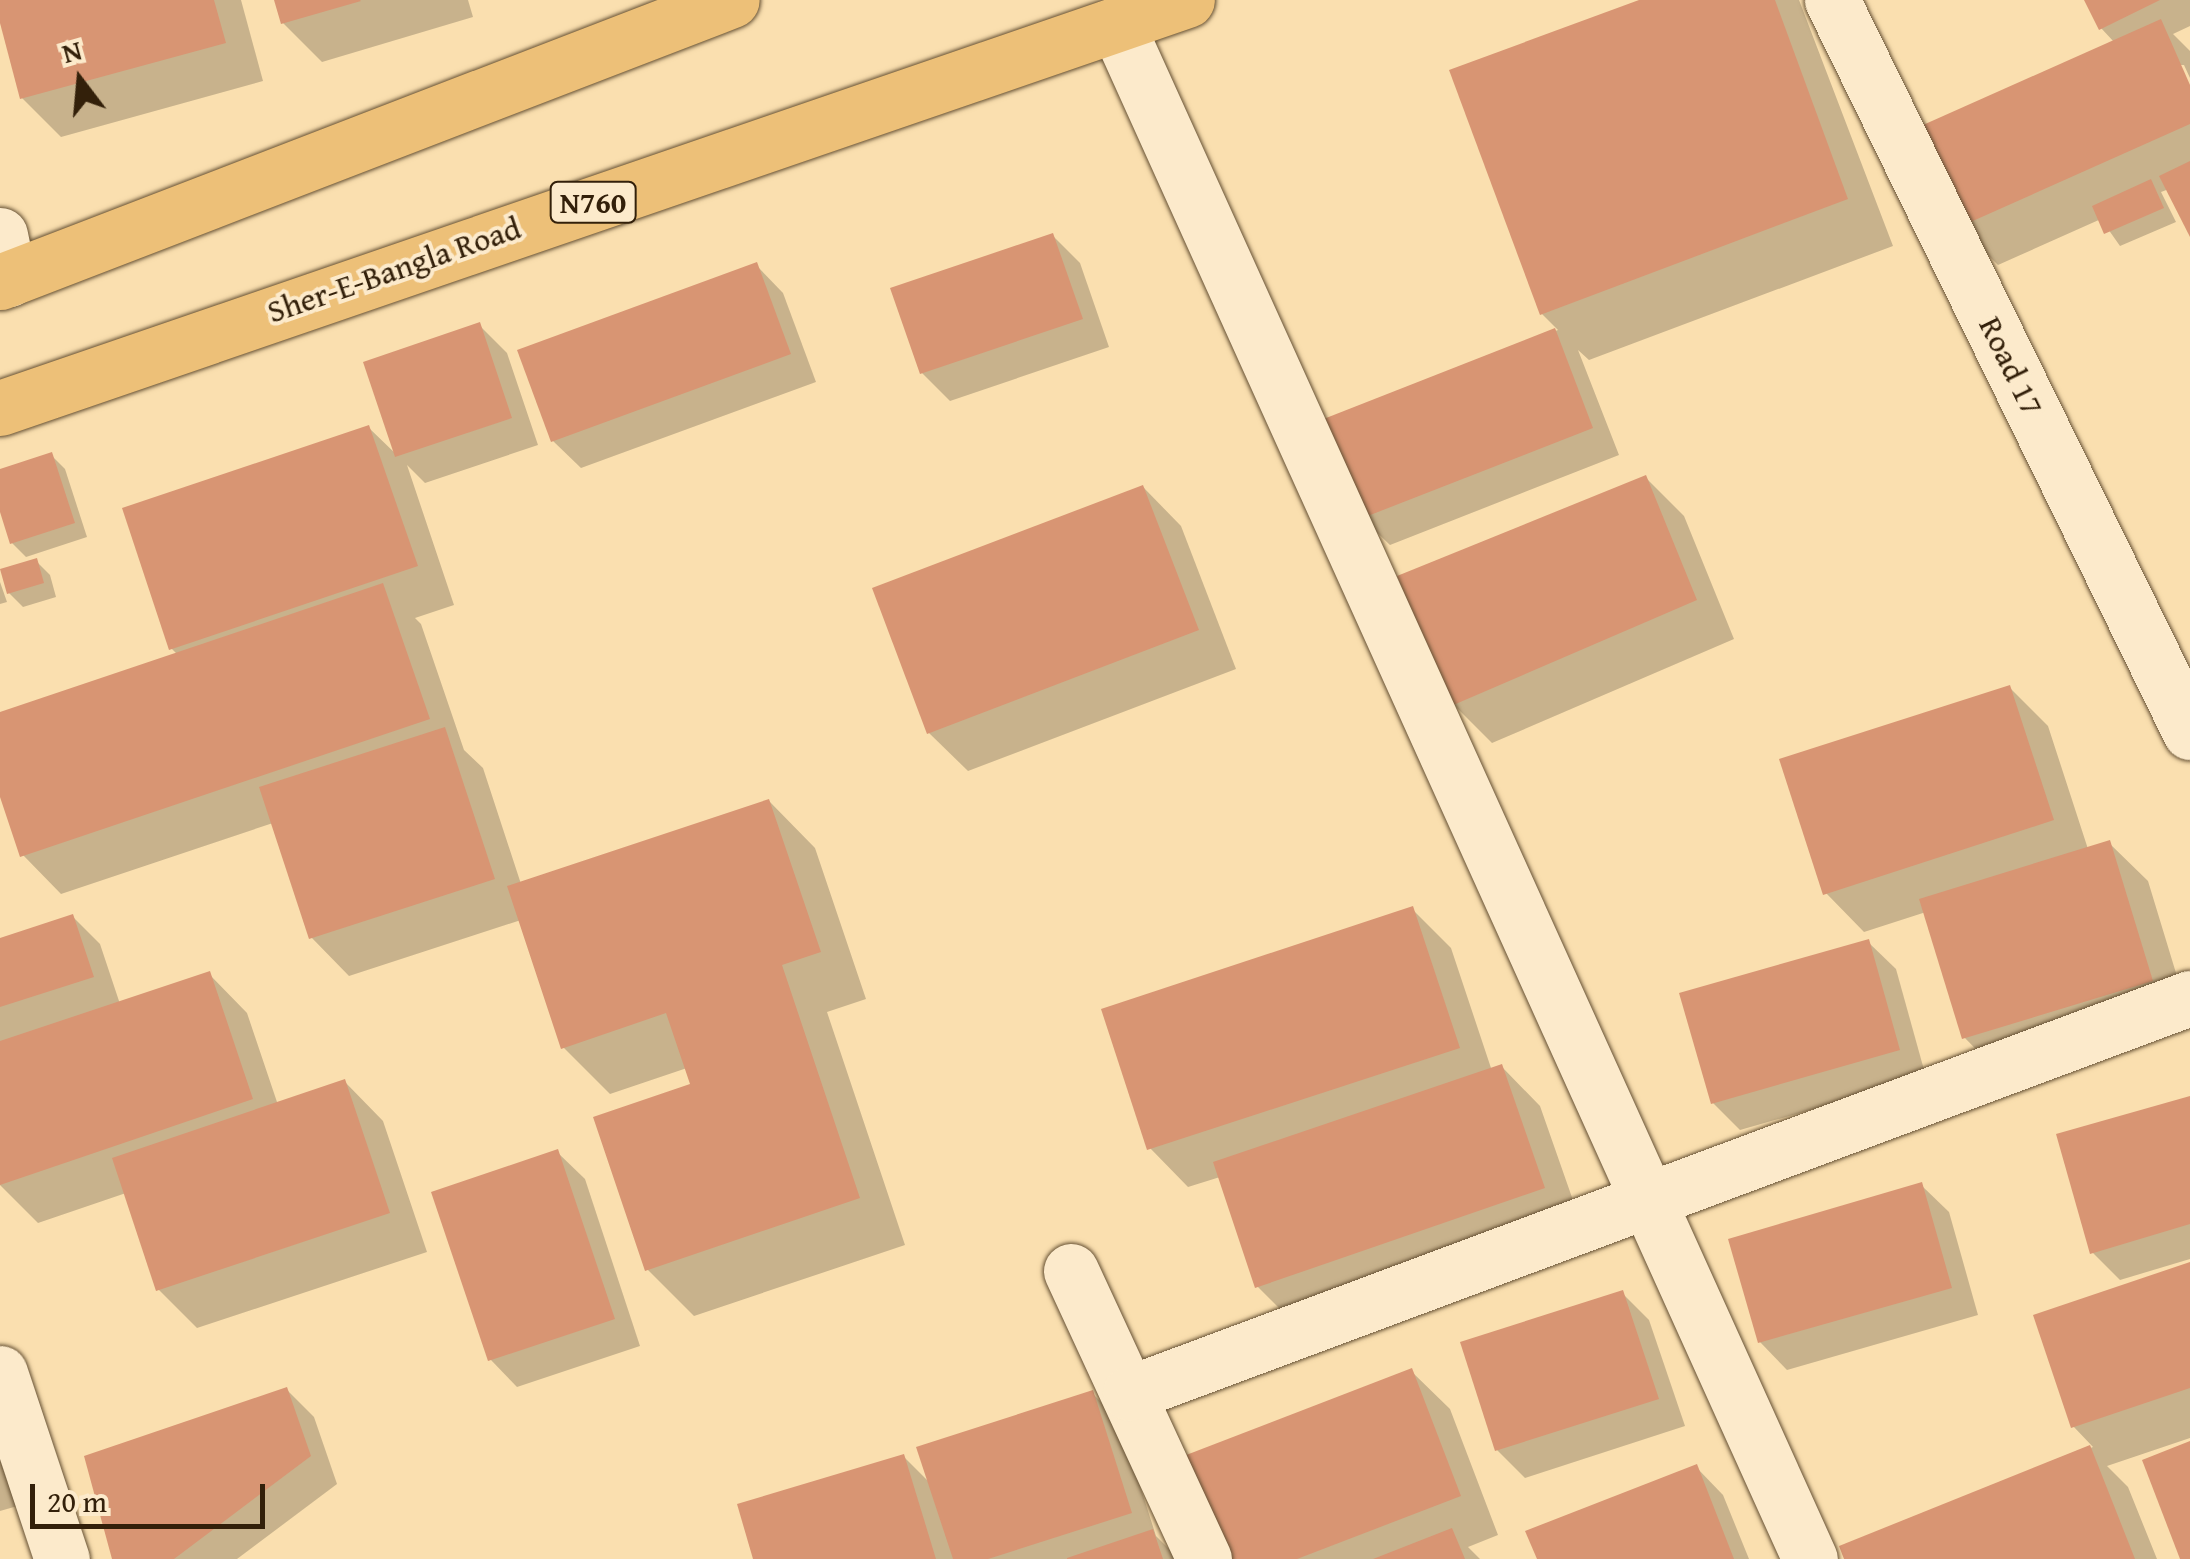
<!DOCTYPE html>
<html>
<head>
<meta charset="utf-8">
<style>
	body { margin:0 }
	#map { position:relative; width:2190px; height:1559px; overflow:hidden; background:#fadfaf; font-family:"Gentium Book Plus",serif }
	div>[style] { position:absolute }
	.shadow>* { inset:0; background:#0003 }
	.building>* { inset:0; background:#d89573 }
	.roads { filter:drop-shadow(0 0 2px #655033) drop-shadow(0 0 2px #655033) }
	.minor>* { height:55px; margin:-27.5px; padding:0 27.5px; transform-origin:27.5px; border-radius:27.5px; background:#fceacb }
	.highway>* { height:55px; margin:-27.5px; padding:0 27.5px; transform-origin:27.5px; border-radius:27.5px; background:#edc078 }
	span { translate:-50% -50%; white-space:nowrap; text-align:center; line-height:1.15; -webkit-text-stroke:8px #fceacb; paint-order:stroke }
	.shield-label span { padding:2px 8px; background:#fceacb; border:2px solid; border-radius:8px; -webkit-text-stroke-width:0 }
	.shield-label { font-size:30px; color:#33200a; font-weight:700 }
	.street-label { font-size:32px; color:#33200a }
	.north { position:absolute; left:30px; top:30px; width:100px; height:100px; -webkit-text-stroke:8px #fceacb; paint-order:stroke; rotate:344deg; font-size:28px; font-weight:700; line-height:40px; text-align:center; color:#33200a }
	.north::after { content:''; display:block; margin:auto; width:35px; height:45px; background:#33200a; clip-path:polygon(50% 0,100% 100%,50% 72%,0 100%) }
	.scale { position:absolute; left:30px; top:1484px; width:235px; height:45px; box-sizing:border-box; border:5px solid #33200a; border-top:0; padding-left:12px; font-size:30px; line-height:35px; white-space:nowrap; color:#33200a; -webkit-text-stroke:8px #fceacb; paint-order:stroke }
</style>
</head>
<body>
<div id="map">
	<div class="shadow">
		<div style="clip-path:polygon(0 0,241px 0,263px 81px,61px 137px,22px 98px)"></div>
		<div style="clip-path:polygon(277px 0,468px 0,473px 17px,322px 62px,283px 23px)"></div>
		<div style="clip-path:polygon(1646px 0,1799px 0,1893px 246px,1589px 360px,1578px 350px,1619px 455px,1390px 545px,1362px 518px,1325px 421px,1558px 330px,1542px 314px)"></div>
		<div style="clip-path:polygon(2087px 0,2190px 0,2190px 26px,2173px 34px,2190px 51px,2190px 78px,2184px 65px,2178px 65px,2190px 91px,2190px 232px,2169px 189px,2161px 192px,2176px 222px,2120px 246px,2101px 219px,1998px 265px,1960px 227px,2114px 42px,2101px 28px)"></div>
		<div style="clip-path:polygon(1053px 236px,1080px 263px,1109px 347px,950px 401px,922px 373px)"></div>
		<div style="clip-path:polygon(756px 265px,783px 293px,816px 382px,581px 468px,553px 441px)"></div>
		<div style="clip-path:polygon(479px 325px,507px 353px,538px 445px,425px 483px,407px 465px,454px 605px,415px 618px,421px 624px,464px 750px,483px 768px,521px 884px,769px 801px,815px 848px,866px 999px,827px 1012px,905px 1245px,694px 1316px,647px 1269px,693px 1085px,687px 1068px,610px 1094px,563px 1047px,521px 920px,349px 976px,311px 937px,273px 823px,61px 894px,23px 855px,0 789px,0 714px,178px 655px,171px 648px,369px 428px,398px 456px,366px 363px)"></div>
		<div style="clip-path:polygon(51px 455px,65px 469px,87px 537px,26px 557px,12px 543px,0 504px,0 472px)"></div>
		<div style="clip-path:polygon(1646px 478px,1684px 516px,1734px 639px,1492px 743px,1454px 705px)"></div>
		<div style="clip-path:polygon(1143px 487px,1181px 526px,1236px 669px,968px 771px,929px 733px)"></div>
		<div style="clip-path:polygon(36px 561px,50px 575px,56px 597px,23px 607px,9px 593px)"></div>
		<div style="clip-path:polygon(0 582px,7px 602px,0 604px)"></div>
		<div style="clip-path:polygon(2010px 688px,2048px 726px,2088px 849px,2109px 843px,2148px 881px,2190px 1019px,2002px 1076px,1964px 1037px,1926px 912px,1864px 932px,1826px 893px)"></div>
		<div style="clip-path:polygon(1412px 909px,1451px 948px,1492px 1071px,1502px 1067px,1540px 1106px,1582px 1226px,1296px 1325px,1257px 1286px,1220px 1177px,1188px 1187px,1150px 1148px)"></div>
		<div style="clip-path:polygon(73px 917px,100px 944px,120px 1004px,209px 974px,247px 1013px,278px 1105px,345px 1082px,383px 1121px,427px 1252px,197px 1328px,159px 1290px,126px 1193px,38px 1223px,0 1185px,0 940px)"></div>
		<div style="clip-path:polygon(1868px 942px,1896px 969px,1926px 1077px,1740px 1130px,1713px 1103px)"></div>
		<div style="clip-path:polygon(2190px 1098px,2190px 1259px,2120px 1280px,2092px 1252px)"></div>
		<div style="clip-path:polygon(557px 1152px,585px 1179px,640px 1346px,517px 1387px,490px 1359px)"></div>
		<div style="clip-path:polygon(1921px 1185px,1949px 1212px,1978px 1315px,1787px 1370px,1760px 1342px)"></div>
		<div style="clip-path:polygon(2190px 1265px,2190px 1438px,2107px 1466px,2128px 1487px,2157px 1559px,1846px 1559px,1842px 1547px,2093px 1447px,2073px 1426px)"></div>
		<div style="clip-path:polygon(1622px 1293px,1649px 1320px,1685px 1426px,1525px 1478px,1497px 1450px)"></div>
		<div style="clip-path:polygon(1411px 1371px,1450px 1409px,1498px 1535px,1468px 1547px,1480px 1559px,1223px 1559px)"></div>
		<div style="clip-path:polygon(287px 1390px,314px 1417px,337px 1484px,237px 1559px,114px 1559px)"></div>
		<div style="clip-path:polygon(1092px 1393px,1119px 1420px,1156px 1536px,1179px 1559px,756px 1559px,903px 1456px,931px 1484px)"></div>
		<div style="clip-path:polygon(0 1408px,28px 1503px,0 1511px)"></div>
		<div style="clip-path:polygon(1696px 1467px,1723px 1495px,1749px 1559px,1539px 1559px)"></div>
	</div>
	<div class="building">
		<div style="clip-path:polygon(0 0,214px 0,226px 43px,20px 99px,0 23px)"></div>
		<div style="clip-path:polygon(274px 0,360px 0,361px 1px,281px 24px)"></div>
		<div style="clip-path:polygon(1639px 0,1775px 0,1848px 199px,1540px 315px,1449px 70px)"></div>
		<div style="clip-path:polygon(2084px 0,2160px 0,2099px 30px)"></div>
		<div style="clip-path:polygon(2161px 19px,2190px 85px,2190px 124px,1957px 228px,1914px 129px)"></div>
		<div style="clip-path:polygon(2190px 161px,2190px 237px,2159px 176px)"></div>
		<div style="clip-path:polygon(2151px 179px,2164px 208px,2104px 234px,2092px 206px)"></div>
		<div style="clip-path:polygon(1053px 233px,1083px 319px,920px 374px,890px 288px)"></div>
		<div style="clip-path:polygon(757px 262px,791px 354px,551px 442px,517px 350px)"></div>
		<div style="clip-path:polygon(480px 322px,512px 418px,395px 457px,363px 362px)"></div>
		<div style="clip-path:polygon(1555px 328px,1593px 428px,1360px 519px,1321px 420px)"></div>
		<div style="clip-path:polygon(369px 425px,418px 566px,169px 650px,122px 508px)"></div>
		<div style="clip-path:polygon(52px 452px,75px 523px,10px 544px,0 512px,0 469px)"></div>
		<div style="clip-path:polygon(1646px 475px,1697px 600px,1451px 706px,1397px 576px)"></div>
		<div style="clip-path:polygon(1143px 485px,1199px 630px,927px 734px,872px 588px)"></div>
		<div style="clip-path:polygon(37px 558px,44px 583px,7px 594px,0 569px)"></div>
		<div style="clip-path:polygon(383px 583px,430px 719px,20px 857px,0 797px,0 712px)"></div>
		<div style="clip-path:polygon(2010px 685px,2054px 820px,1823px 895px,1779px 759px)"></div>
		<div style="clip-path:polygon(445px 727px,495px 879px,309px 939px,259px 787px)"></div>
		<div style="clip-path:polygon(769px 799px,821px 952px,782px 965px,860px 1198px,645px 1271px,593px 1117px,690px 1084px,666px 1013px,561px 1049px,507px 886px)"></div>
		<div style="clip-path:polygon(2110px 840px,2153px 981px,1962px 1039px,1919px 899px)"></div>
		<div style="clip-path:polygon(1413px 906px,1460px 1048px,1147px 1150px,1101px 1009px)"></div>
		<div style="clip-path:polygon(73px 914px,94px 977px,0 1007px,0 938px)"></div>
		<div style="clip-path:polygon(1869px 939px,1900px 1050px,1711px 1104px,1679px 993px)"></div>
		<div style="clip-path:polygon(210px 971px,253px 1099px,0 1185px,0 1041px)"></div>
		<div style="clip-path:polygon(1502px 1064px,1545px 1188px,1255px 1288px,1213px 1162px)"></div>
		<div style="clip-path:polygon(345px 1079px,390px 1213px,156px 1291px,112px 1158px)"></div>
		<div style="clip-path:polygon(2190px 1096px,2190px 1224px,2090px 1254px,2056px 1134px)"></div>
		<div style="clip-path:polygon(558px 1149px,615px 1319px,488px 1361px,431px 1192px)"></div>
		<div style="clip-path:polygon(1922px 1182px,1952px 1288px,1758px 1343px,1728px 1239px)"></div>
		<div style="clip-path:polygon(2190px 1262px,2190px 1388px,2071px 1428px,2033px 1315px)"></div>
		<div style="clip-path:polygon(1623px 1290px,1659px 1399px,1495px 1451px,1460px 1342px)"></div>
		<div style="clip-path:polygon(1412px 1368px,1461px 1496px,1297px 1559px,1221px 1559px,1181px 1457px)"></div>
		<div style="clip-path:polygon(287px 1387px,311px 1456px,174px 1559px,112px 1559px,84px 1456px)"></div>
		<div style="clip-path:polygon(1093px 1390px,1132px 1513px,988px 1559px,953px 1559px,916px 1447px)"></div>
		<div style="clip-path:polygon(2190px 1441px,2190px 1559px,2180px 1559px,2142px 1460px)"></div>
		<div style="clip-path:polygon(2090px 1445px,2135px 1559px,1844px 1559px,1839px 1546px)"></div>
		<div style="clip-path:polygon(904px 1454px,936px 1559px,753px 1559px,737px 1504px)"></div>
		<div style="clip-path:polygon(1697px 1464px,1734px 1559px,1537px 1559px,1525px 1531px)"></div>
		<div style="clip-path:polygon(1452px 1528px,1465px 1559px,1373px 1559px)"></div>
		<div style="clip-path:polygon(1153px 1529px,1163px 1559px,1067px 1559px,1067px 1558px)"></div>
	</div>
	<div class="roads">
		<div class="minor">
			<div style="left:1832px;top:0;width:815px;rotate:63.94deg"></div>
			<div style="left:1117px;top:25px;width:1683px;rotate:65.69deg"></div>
			<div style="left:0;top:235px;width:45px;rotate:78.4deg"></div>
			<div style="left:1071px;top:1271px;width:317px;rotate:65.2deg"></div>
			<div style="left:0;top:1373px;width:196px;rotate:71.6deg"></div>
			<div style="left:1130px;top:1393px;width:1131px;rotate:-20.44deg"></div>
		</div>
		<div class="highway">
			<div style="left:0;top:282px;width:784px;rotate:-21.07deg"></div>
			<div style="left:0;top:408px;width:1255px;rotate:-18.97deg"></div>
		</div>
	</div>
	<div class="shield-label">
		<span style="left:593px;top:202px">N760</span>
	</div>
	<div class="street-label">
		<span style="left:394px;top:270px;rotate:-19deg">Sher-E-Bangla Road</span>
		<span style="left:2011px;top:366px;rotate:64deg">Road 17</span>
	</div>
	<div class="north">N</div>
	<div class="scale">20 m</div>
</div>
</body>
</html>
